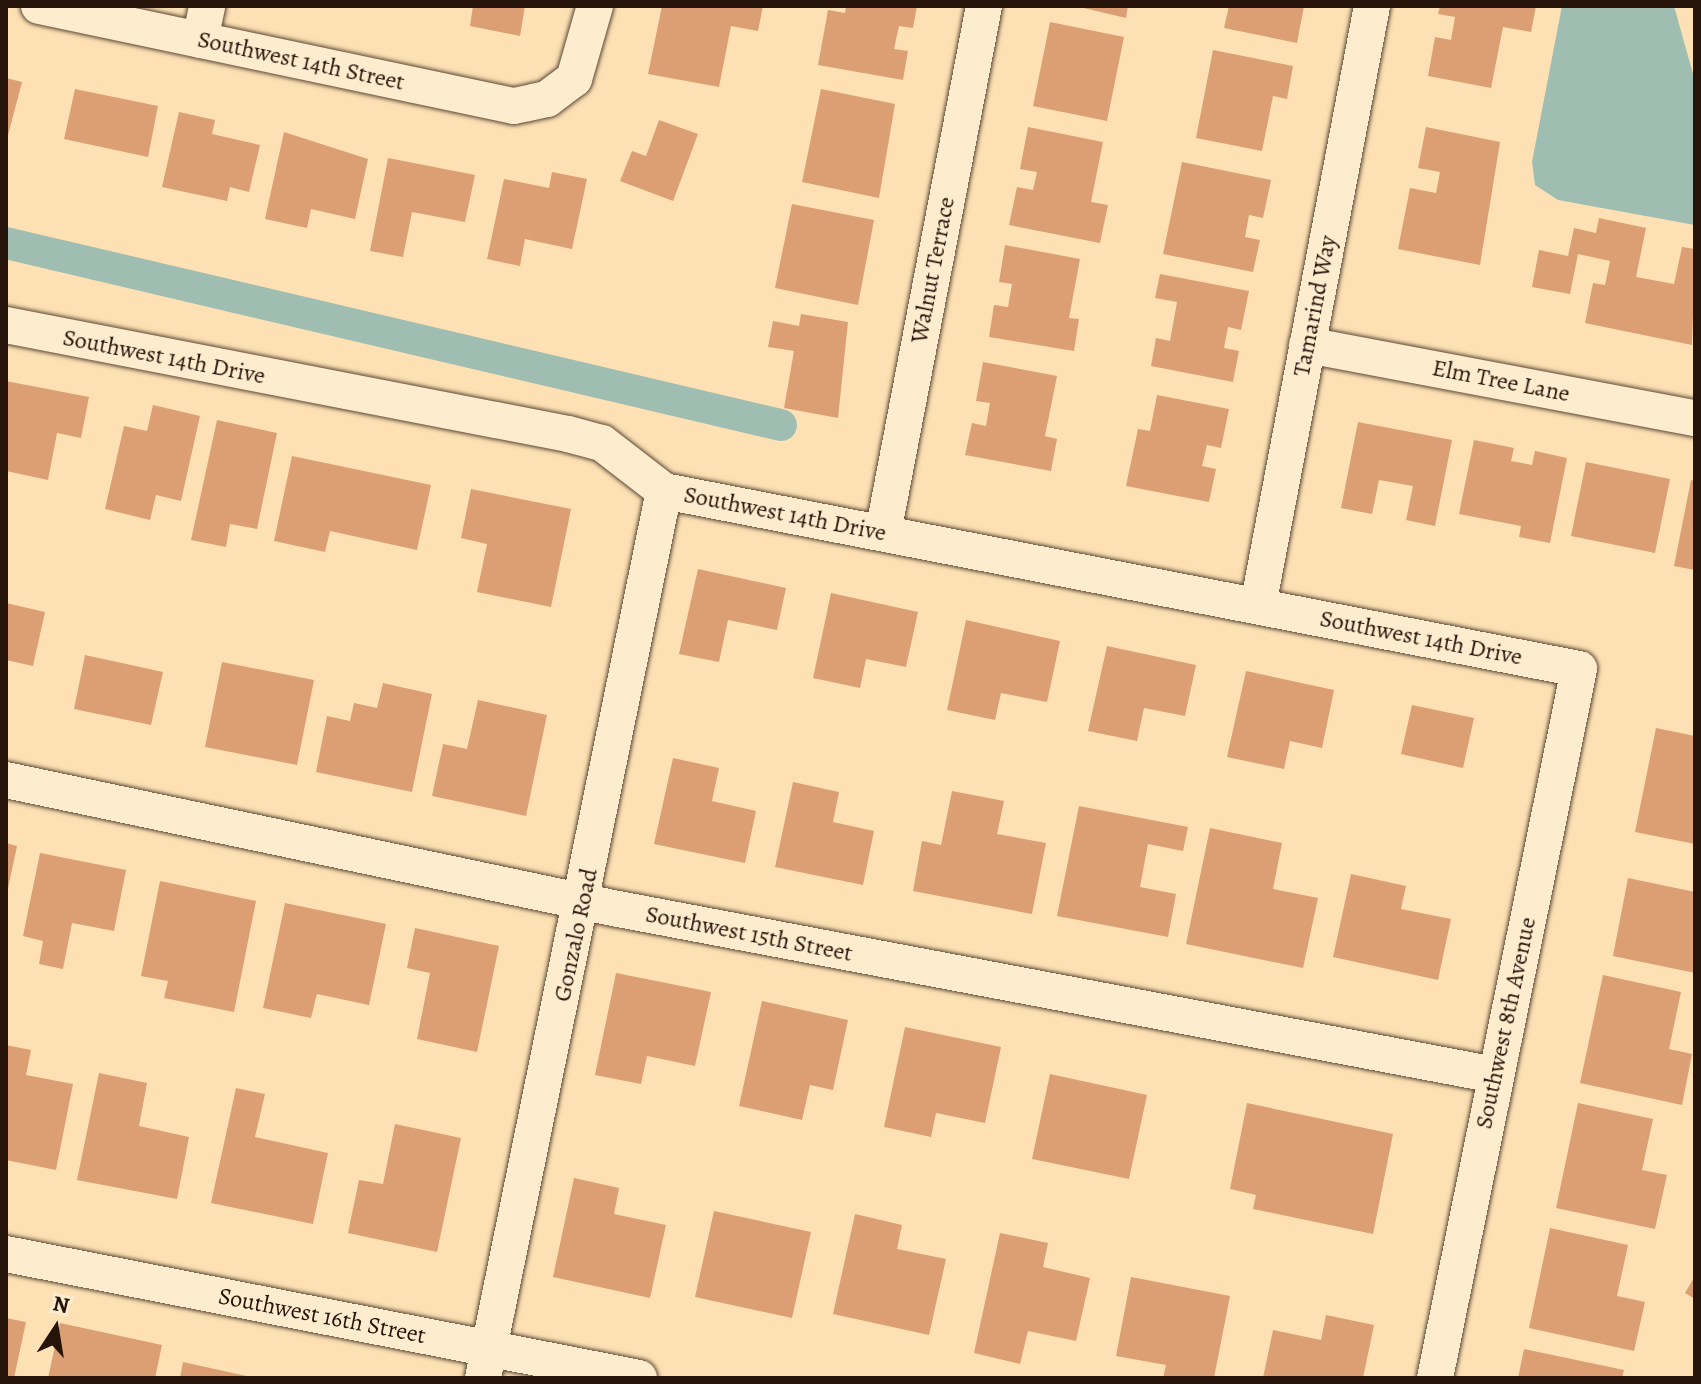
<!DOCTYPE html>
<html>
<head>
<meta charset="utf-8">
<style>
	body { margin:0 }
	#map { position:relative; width:1701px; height:1384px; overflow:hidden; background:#fde1b4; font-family:Alegreya,serif }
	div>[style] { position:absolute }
	.water>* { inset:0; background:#9fbdb0 }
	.canal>* { height:32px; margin:-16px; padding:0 16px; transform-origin:16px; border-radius:16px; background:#9fbdb0 }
	.building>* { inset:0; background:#dc9f73 }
	.roads { filter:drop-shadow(0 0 2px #5c4735) drop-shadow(0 0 2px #5c4735) }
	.minor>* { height:36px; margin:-18px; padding:0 18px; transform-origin:18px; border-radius:18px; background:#feecce }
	span { translate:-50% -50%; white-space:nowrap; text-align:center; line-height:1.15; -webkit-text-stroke:6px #feecce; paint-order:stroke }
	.street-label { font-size:24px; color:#26140b }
	.frame { position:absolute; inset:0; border:8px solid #26140b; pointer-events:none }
	.north { position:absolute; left:16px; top:1288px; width:80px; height:80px; -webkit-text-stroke:6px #feecce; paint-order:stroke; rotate:12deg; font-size:22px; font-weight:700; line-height:32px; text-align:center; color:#26140b }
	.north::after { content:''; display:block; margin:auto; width:28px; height:36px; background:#26140b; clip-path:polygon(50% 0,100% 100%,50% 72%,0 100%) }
</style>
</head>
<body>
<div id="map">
	<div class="water">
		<div style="clip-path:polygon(1562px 6px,1674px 6px,1695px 81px,1695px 225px,1558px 200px,1535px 185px,1532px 162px)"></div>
	</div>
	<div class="canal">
		<div style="left:6px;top:243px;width:796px;rotate:13.22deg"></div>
	</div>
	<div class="building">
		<div style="clip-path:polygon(473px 6px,525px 6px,520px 36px,470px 26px)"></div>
		<div style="clip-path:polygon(662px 6px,763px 6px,758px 31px,731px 26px,719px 87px,648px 74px)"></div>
		<div style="clip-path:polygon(846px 6px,917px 6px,913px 28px,899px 26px,894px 49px,908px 51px,903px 80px,818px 65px,828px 10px,845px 13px)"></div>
		<div style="clip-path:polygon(1075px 6px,1128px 6px,1126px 18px)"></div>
		<div style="clip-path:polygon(1229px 6px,1304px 6px,1297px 43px,1224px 28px)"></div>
		<div style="clip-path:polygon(1440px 6px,1536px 6px,1531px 32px,1503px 27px,1491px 88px,1428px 76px,1435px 37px,1451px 40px,1455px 17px,1438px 14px)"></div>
		<div style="clip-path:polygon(1050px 22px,1124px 37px,1107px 121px,1033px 106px)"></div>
		<div style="clip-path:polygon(1213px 50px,1293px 66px,1287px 99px,1273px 96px,1262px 151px,1196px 138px)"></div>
		<div style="clip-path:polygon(6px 78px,22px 82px,7px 139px,6px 139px)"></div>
		<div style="clip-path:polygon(75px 89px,158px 106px,148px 157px,64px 139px)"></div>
		<div style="clip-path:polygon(821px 89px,895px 104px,879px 198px,802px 182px)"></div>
		<div style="clip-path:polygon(179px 112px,215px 120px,212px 134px,260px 145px,249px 192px,230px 187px,227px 201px,162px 187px)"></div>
		<div style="clip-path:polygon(659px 120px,698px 134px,673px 201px,620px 181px,632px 151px,646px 156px)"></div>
		<div style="clip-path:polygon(1028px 127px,1103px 142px,1091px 202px,1108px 205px,1100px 243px,1009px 225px,1017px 187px,1033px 190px,1037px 172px,1020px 169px)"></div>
		<div style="clip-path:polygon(1426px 127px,1500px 142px,1480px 265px,1398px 249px,1410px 188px,1436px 193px,1440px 172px,1418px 168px)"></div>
		<div style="clip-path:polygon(284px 132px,368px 159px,355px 219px,311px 209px,307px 228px,265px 219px)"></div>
		<div style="clip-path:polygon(388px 158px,475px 175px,465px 222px,412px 212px,403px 257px,370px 251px)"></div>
		<div style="clip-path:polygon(1182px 162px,1271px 180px,1263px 218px,1249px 215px,1245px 237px,1260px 240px,1253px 272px,1163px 254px)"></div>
		<div style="clip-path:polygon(552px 172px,587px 179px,572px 249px,525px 239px,520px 266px,487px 259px,504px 179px,549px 188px)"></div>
		<div style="clip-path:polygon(792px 204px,874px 220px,858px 305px,775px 288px)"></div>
		<div style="clip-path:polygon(1599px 218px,1646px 228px,1636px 277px,1674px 284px,1682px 247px,1695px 249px,1692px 345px,1585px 323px,1593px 283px,1605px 285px,1610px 261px,1578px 254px,1570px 294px,1532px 287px,1539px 250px,1568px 256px,1574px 228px,1596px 233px)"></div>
		<div style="clip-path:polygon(1005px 245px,1080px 259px,1069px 318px,1079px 319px,1074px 351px,989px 337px,994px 305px,1008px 307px,1012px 284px,999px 282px)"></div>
		<div style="clip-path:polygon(1160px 274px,1249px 291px,1241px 330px,1228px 327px,1224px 348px,1239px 351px,1233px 382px,1151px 366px,1156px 338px,1170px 341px,1177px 302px,1155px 298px)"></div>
		<div style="clip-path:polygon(801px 314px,848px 322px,838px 418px,784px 408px,794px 351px,768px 347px,773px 321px,799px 326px)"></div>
		<div style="clip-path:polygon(983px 362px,1057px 376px,1045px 436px,1057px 439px,1051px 471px,965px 455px,972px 423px,986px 426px,990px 403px,976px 401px)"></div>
		<div style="clip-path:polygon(6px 381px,89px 397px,81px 438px,57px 433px,48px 480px,6px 471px)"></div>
		<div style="clip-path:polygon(1157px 395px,1229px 409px,1221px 448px,1207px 445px,1202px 466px,1216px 469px,1209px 502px,1126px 486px,1138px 429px,1150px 431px)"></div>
		<div style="clip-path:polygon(153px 405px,200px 416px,181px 501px,156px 495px,150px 520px,105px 509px,124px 426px,147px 431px)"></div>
		<div style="clip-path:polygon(217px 420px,277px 433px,257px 529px,230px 524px,226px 547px,191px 540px)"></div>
		<div style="clip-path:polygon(1358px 422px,1452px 440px,1435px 526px,1406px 520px,1413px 486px,1379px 480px,1372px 514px,1341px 508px)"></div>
		<div style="clip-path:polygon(1474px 440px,1514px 448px,1511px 461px,1532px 465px,1535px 451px,1567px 458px,1550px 543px,1519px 537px,1521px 526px,1459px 514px)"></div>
		<div style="clip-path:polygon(292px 456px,431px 485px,417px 550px,330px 531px,325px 552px,274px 541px)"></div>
		<div style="clip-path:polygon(1586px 462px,1670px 479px,1655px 553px,1571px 536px)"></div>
		<div style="clip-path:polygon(1691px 480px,1695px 481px,1695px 570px,1674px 566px)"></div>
		<div style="clip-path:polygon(471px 489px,571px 509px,551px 607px,477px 592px,487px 544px,461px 538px)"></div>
		<div style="clip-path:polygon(698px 569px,786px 588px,777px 630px,728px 620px,719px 662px,679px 654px)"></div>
		<div style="clip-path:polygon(831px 593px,918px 612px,906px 667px,866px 659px,860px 688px,813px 678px)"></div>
		<div style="clip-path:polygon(6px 603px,45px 612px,33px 666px,6px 660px)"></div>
		<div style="clip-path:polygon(966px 620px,1060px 641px,1047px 702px,1001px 693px,995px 720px,947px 710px)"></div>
		<div style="clip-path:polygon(1107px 646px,1196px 665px,1185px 716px,1144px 708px,1137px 741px,1088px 731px)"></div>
		<div style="clip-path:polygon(85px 655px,163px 672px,151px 725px,74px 709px)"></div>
		<div style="clip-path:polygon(222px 662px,314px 680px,297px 765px,205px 747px)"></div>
		<div style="clip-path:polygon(1246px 671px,1334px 690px,1322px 748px,1290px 741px,1284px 769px,1227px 757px)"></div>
		<div style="clip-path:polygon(383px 683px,432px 694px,412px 792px,316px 772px,327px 716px,350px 721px,354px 703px,377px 708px)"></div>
		<div style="clip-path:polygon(478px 700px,547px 715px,526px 816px,432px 796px,443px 744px,467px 749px)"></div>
		<div style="clip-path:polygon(1412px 705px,1474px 718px,1463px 768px,1401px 754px)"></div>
		<div style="clip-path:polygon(1656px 728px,1695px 736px,1695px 844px,1635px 832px)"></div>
		<div style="clip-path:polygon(673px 758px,719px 768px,712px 801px,756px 811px,745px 863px,654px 844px)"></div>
		<div style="clip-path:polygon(793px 782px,839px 792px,833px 822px,874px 831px,863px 885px,775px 867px)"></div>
		<div style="clip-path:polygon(952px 791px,1004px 801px,997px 834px,1046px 843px,1032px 914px,913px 891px,922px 841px,941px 845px)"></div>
		<div style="clip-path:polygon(1079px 806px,1188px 827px,1183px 851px,1148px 844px,1140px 887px,1176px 894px,1168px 937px,1057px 916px)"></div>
		<div style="clip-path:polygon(1210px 828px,1282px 843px,1273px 889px,1318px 898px,1303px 968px,1186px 944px)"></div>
		<div style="clip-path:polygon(6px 843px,17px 846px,7px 893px,6px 893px)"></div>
		<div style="clip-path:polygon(40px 853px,126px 870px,114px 931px,72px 923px,63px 969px,39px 964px,43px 941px,23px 936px)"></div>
		<div style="clip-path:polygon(1351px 874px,1406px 886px,1401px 909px,1451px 919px,1438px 980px,1333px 957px)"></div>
		<div style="clip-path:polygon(1628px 878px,1695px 892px,1695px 973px,1613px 956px)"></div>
		<div style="clip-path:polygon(160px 881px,256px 901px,234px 1012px,164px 998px,168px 981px,141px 976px)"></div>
		<div style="clip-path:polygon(285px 903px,386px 924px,369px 1005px,317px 994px,311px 1018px,263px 1008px)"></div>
		<div style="clip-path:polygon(415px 928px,499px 946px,477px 1052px,417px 1039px,430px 973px,407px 968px)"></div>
		<div style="clip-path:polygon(616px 973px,711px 992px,695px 1066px,647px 1056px,641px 1084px,595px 1075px)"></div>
		<div style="clip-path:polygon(1603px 975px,1681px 992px,1669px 1049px,1692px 1054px,1682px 1105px,1580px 1083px)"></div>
		<div style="clip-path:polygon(762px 1001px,848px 1020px,833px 1090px,810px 1085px,802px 1120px,739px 1106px)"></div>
		<div style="clip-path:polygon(905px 1027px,1001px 1047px,985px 1123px,936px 1113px,931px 1137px,884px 1127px)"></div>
		<div style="clip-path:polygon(6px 1045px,31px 1050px,26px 1075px,73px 1084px,56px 1170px,6px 1160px)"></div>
		<div style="clip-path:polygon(99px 1073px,147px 1083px,139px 1126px,189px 1137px,177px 1199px,77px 1180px)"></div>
		<div style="clip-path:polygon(1050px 1074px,1147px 1095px,1129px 1179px,1032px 1159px)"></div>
		<div style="clip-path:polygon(236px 1088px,265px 1094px,255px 1137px,328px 1153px,313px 1224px,211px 1203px)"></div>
		<div style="clip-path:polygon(1247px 1103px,1393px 1134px,1373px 1234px,1253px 1209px,1256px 1195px,1230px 1189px)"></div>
		<div style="clip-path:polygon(1578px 1103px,1653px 1119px,1642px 1170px,1667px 1175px,1655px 1229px,1556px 1208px)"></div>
		<div style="clip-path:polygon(395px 1124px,461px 1138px,437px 1252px,348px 1233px,359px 1180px,383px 1184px)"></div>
		<div style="clip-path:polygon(574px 1178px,619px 1188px,614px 1214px,666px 1225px,650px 1298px,553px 1277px)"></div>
		<div style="clip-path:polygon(714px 1211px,811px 1232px,792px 1318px,695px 1297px)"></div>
		<div style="clip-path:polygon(855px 1214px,902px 1225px,897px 1249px,946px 1259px,929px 1335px,833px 1314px)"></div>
		<div style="clip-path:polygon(1550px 1228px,1628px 1245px,1617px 1296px,1645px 1302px,1634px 1351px,1529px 1328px)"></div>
		<div style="clip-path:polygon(1000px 1233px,1048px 1243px,1043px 1267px,1090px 1278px,1076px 1341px,1028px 1331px,1020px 1364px,974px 1353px)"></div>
		<div style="clip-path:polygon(1695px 1276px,1695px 1299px,1685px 1293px)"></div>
		<div style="clip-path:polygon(1131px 1277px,1230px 1296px,1214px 1378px,1163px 1378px,1166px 1365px,1116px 1356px)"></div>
		<div style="clip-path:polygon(1326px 1315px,1374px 1325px,1363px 1378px,1263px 1378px,1273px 1330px,1321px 1340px)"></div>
		<div style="clip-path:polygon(6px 1318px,26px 1322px,14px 1378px,6px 1378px)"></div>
		<div style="clip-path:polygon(60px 1323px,162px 1345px,155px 1378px,48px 1378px)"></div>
		<div style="clip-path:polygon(1524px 1349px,1624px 1370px,1622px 1378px,1518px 1378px)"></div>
		<div style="clip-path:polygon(183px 1362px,251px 1377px,251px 1378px,180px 1378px)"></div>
	</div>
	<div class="roads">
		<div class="minor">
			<div style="left:39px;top:6px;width:485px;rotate:11.9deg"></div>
			<div style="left:514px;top:106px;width:34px;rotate:-12deg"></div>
			<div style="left:547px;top:99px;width:34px;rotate:-37deg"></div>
			<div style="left:574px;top:79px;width:76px;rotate:-74deg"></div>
			<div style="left:200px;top:40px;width:35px;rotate:-78deg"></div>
			<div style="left:6px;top:325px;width:572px;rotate:10.98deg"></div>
			<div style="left:568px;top:434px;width:35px;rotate:15deg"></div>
			<div style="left:602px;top:443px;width:78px;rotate:37.7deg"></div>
			<div style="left:664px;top:491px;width:932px;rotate:11.01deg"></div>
			<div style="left:1579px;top:669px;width:723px;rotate:101.48deg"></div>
			<div style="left:1307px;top:345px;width:395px;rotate:10.7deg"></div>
			<div style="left:883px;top:533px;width:537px;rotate:-79.15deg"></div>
			<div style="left:1258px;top:606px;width:611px;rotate:-79.24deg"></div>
			<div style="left:6px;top:780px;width:620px;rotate:11.91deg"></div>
			<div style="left:613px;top:908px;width:898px;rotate:10.72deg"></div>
			<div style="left:6px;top:1254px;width:645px;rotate:11.08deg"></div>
			<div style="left:483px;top:1378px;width:905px;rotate:-78.47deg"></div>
		</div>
	</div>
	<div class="street-label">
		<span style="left:301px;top:61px;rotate:12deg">Southwest 14th Street</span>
		<span style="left:933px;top:270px;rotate:-79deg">Walnut Terrace</span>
		<span style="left:1315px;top:306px;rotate:-79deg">Tamarind Way</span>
		<span style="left:164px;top:357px;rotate:11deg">Southwest 14th Drive</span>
		<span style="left:1501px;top:381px;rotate:11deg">Elm Tree Lane</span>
		<span style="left:785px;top:514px;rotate:11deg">Southwest 14th Drive</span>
		<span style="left:1421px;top:638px;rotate:11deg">Southwest 14th Drive</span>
		<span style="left:749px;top:934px;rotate:11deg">Southwest 15th Street</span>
		<span style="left:576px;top:935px;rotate:-78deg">Gonzalo Road</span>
		<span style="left:1506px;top:1023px;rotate:-78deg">Southwest 8th Avenue</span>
		<span style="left:322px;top:1316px;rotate:11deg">Southwest 16th Street</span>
	</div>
	<div class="frame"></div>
	<div class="north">N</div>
</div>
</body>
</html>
